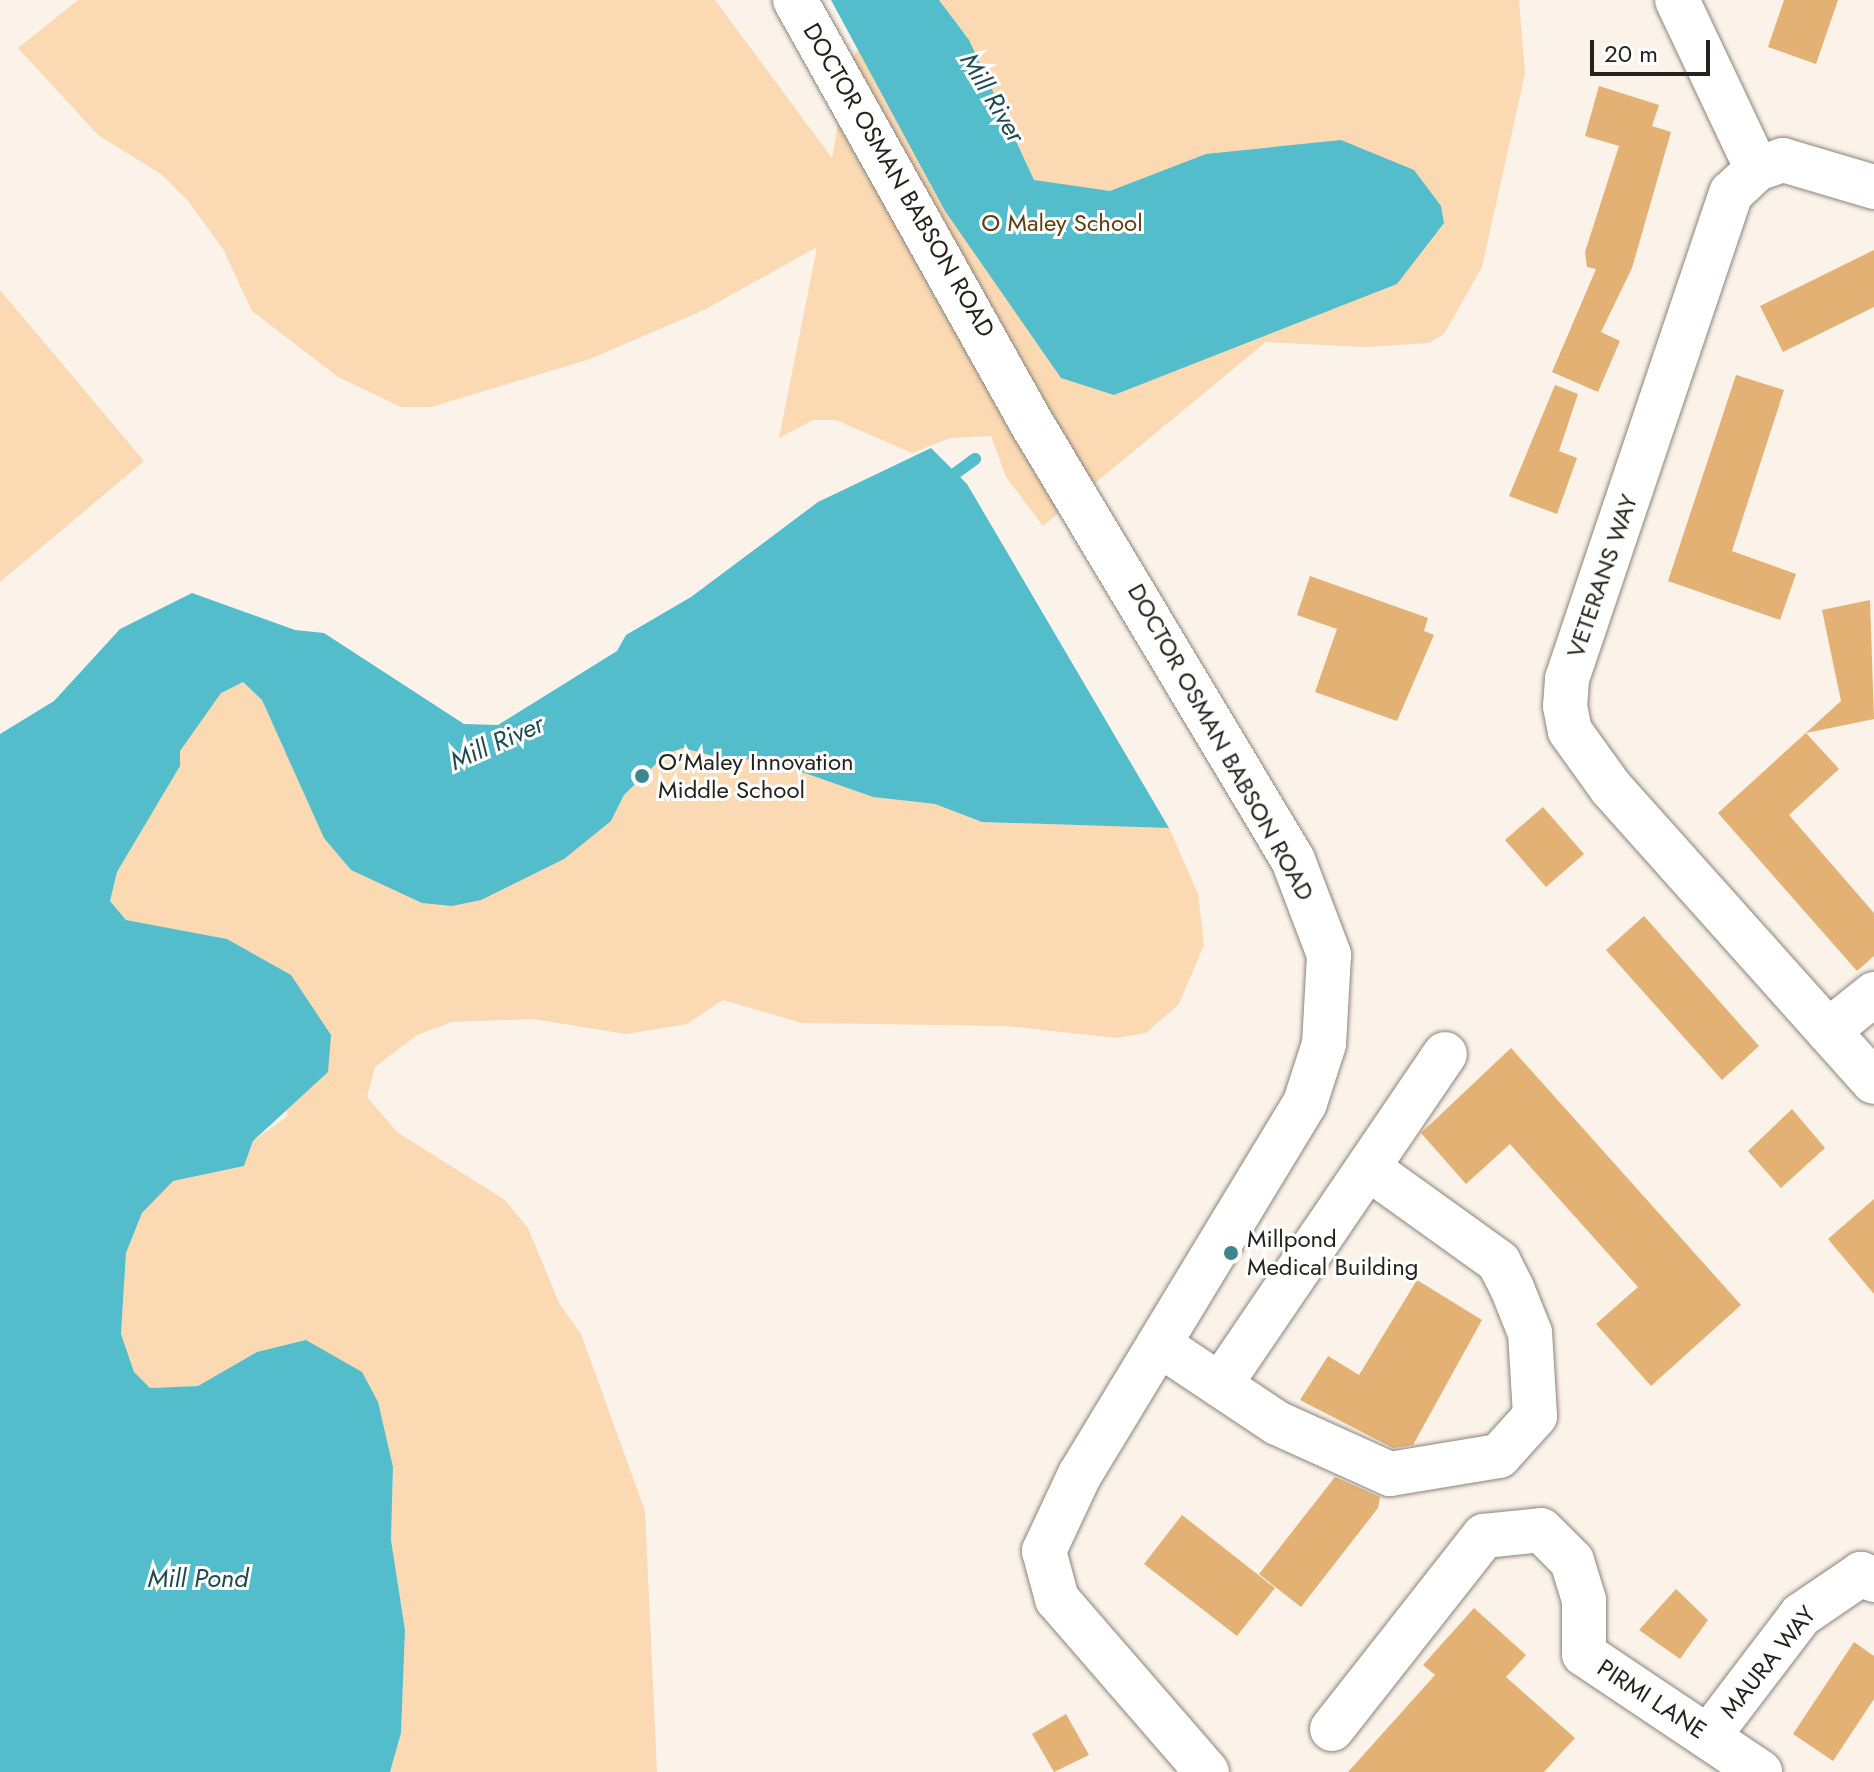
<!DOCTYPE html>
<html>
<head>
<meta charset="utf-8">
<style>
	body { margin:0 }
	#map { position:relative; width:1874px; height:1772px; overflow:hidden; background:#fbf3e9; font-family:Jost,sans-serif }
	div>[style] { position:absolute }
	.green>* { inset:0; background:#fad9b3 }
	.water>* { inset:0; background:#54bdcc }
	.stream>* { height:12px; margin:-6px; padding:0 6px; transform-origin:6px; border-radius:6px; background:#54bdcc }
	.building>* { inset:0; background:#e4b174 }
	.roads { filter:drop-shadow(0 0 2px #8b847b) drop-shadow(0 0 2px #8b847b) }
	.minor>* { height:44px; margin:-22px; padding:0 22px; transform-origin:22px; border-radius:22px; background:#fff }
	.dots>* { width:22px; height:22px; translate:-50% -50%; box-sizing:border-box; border:4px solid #fff; border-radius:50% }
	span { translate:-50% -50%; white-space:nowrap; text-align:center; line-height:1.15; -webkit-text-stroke:6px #fff; paint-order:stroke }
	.street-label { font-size:24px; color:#26231f }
	.park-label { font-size:24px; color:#5f3e0d }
	.poi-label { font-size:24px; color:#26231f }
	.left { translate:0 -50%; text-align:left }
	.water-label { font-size:26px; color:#1d4b52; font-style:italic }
	.scale { position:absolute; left:1590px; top:40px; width:120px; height:36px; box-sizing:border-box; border:4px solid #26231f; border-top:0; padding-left:10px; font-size:24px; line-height:28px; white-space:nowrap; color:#26231f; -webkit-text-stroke:6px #fff; paint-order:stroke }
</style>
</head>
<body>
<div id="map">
	<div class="green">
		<div style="clip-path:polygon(78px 0,715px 0,832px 158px,848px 66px,887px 0,1519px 0,1525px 74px,1482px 267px,1444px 334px,1429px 343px,1365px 347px,1266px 342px,1043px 526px,1006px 477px,991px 436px,950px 438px,912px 453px,836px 420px,813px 420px,779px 438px,817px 247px,706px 309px,590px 359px,431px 407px,401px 407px,338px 377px,252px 311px,223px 249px,188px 201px,161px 174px,98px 135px,18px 48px)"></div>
		<div style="clip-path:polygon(0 290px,144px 461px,0 582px)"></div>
		<div style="clip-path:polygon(243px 682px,262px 700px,325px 838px,351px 870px,611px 821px,624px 795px,666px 754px,683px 748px,736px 762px,759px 757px,873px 797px,935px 804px,982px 822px,1169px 828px,1198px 894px,1204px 945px,1179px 1004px,1146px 1033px,1117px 1038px,1007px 1026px,802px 1023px,723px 1000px,687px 1024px,626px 1034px,533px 1019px,452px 1022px,417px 1035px,375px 1067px,367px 1097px,397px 1132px,505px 1200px,528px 1228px,559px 1303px,581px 1334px,645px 1511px,657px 1772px,390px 1772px,401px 1733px,405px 1630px,391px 1540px,393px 1467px,257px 1352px,198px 1386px,150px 1388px,134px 1373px,121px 1334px,126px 1253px,142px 1213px,172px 1181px,244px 1166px,253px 1141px,288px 1116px,227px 939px,126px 920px,110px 901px,117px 872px,180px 766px,179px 751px,221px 692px)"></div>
	</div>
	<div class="water">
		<div style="clip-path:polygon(831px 0,939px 0,969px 40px,1034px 180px,1110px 191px,1206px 154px,1341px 140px,1414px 170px,1441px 206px,1444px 223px,1397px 284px,1114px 395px,1061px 378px,945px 211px)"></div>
		<div style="clip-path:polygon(931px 448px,967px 484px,1169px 828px,982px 822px,935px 804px,873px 797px,759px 757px,736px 762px,683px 748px,666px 754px,624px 795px,611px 821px,564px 859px,481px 900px,452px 906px,422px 903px,351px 870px,324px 838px,262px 700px,243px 682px,221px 693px,180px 751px,180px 766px,117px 872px,110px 901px,126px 920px,227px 939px,291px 975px,331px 1035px,328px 1072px,253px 1141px,244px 1166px,173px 1181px,142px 1213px,126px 1253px,121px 1334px,134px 1372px,150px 1388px,198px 1386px,257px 1352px,306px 1340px,362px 1372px,378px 1402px,393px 1467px,391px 1540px,405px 1630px,401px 1733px,390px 1772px,0 1772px,0 734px,54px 701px,120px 629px,192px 593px,295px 630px,324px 633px,464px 724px,498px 725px,617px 651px,626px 635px,691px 597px,818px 502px)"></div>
	</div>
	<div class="stream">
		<div style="left:942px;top:483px;width:41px;rotate:-36deg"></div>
	</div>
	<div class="building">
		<div style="clip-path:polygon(1784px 0,1838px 0,1816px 64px,1768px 47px)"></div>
		<div style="clip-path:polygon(1599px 86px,1659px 105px,1652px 126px,1671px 132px,1632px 268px,1601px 332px,1620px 341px,1598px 392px,1552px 372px,1596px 269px,1587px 267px,1585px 252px,1619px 146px,1585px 136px)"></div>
		<div style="clip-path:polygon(1874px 250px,1874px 307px,1783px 352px,1760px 306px)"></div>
		<div style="clip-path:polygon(1736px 375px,1784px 390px,1732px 551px,1796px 574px,1780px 620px,1668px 581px)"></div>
		<div style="clip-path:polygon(1555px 385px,1578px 394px,1559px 451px,1577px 458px,1557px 514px,1509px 496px)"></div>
		<div style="clip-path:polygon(1310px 576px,1428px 618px,1424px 631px,1434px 635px,1397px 721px,1315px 692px,1337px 629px,1297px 615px)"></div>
		<div style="clip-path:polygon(1870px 600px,1874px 719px,1806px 733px,1839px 769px,1789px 815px,1874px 913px,1874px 956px,1857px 971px,1718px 813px,1841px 701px,1822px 610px)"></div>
		<div style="clip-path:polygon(1543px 807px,1584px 854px,1546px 887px,1505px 840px)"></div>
		<div style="clip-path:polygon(1644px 916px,1759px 1046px,1722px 1080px,1606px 950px)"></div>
		<div style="clip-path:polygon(1511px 1048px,1741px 1305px,1651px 1386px,1596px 1324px,1638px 1287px,1510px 1144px,1466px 1184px,1421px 1133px)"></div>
		<div style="clip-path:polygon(1792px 1109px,1825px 1148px,1781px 1188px,1748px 1151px)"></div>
		<div style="clip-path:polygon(1874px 1199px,1874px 1294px,1828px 1239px)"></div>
		<div style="clip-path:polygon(1417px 1280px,1482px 1320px,1413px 1445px,1393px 1448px,1300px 1400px,1328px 1356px,1359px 1375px)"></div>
		<div style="clip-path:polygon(1335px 1477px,1380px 1497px,1378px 1508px,1301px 1607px,1259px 1574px)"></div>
		<div style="clip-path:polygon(1182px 1515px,1275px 1588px,1237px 1636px,1144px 1564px)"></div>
		<div style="clip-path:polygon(1676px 1589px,1708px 1620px,1680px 1659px,1639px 1630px)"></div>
		<div style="clip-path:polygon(1474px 1608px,1526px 1655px,1506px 1677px,1575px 1738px,1544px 1772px,1348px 1772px,1435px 1675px,1423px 1665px)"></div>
		<div style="clip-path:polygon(1854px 1642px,1874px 1656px,1874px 1699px,1833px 1761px,1793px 1734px)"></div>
		<div style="clip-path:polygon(1066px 1714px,1089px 1755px,1054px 1772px,1032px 1734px)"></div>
	</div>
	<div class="roads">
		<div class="minor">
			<div style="left:795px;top:0;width:492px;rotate:60.8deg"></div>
			<div style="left:1035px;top:429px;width:502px;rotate:59.09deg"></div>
			<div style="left:1293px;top:860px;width:102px;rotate:69.2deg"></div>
			<div style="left:1329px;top:955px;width:89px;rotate:93.2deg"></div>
			<div style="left:1324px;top:1044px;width:62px;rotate:107.9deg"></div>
			<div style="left:1305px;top:1103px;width:434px;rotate:121.2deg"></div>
			<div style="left:1080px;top:1474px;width:85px;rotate:115.1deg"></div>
			<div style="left:1044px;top:1551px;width:50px;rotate:74.8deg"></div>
			<div style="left:1057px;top:1599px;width:229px;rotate:49.1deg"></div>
			<div style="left:1677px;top:0;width:187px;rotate:64.7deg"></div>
			<div style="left:1874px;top:187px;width:95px;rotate:-163.5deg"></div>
			<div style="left:1783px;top:160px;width:28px;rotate:161deg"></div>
			<div style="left:1757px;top:169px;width:35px;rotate:137deg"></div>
			<div style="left:1731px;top:193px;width:513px;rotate:108.65deg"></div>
			<div style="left:1567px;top:679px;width:27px;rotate:94deg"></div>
			<div style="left:1565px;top:706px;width:25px;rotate:79deg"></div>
			<div style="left:1570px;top:731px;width:70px;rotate:54.3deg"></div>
			<div style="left:1611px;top:788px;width:394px;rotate:48.2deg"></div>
			<div style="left:1828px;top:1031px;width:59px;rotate:-38.8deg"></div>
			<div style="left:1163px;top:1347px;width:137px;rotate:33.7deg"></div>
			<div style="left:1277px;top:1423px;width:124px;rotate:24.3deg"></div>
			<div style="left:1390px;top:1474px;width:110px;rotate:-9.4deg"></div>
			<div style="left:1499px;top:1456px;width:54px;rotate:-48deg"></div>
			<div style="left:1535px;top:1416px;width:83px;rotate:-93.4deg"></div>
			<div style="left:1530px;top:1333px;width:48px;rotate:-111.8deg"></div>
			<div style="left:1512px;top:1288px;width:29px;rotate:-117deg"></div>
			<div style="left:1499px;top:1262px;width:158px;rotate:-144.3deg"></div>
			<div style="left:1220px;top:1385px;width:400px;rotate:-55.8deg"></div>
			<div style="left:1332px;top:1729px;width:246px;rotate:-51.8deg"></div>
			<div style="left:1484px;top:1536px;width:57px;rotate:-6deg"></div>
			<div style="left:1541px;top:1530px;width:44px;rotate:45deg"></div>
			<div style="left:1572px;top:1561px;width:41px;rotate:72.9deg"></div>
			<div style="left:1584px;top:1600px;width:54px;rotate:90deg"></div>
			<div style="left:1584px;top:1654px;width:212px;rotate:33.8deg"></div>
			<div style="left:1708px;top:1737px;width:153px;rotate:-52.7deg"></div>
			<div style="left:1801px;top:1615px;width:73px;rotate:-34.3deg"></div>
			<div style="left:1861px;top:1574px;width:14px;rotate:25deg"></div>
		</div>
	</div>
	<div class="dots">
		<div style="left:642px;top:776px;background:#3f8590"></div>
		<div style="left:1231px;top:1253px;background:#3f8590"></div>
	</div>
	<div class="street-label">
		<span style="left:899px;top:180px;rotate:60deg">DOCTOR OSMAN BABSON ROAD</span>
		<span style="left:1602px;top:576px;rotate:-71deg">VETERANS WAY</span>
		<span style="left:1221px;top:742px;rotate:61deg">DOCTOR OSMAN BABSON ROAD</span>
		<span style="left:1768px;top:1662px;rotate:-51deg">MAURA WAY</span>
		<span style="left:1652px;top:1699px;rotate:33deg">PIRMI LANE</span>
	</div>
	<div class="park-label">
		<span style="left:1062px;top:223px">O Maley School</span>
	</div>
	<div class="poi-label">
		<span class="left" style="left:658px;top:776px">O'Maley Innovation<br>Middle School</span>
		<span class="left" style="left:1247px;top:1253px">Millpond<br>Medical Building</span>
	</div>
	<div class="water-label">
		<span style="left:992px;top:98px;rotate:59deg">Mill River</span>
		<span style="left:497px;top:743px;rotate:-24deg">Mill River</span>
		<span style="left:198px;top:1579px">Mill Pond</span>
	</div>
	<div class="scale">20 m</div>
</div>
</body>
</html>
